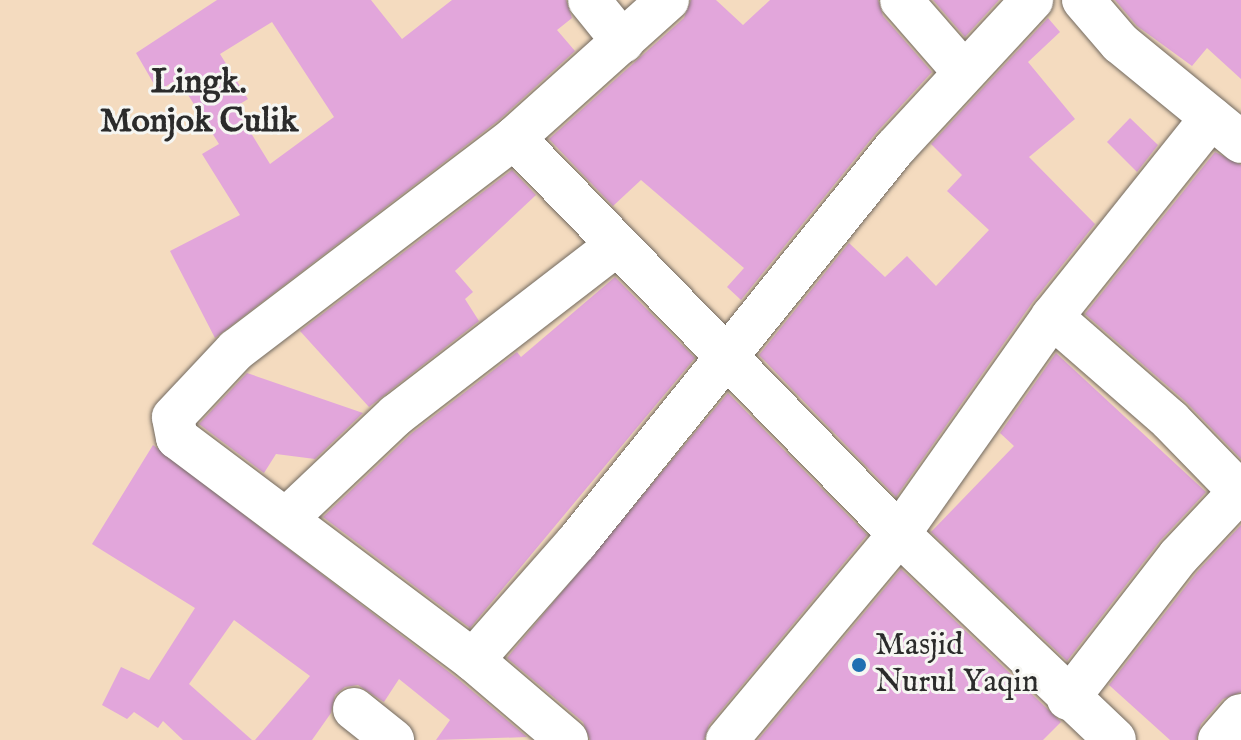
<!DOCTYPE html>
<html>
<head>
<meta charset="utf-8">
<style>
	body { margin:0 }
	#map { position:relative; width:1241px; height:740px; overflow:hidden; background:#f4dbbf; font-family:"IM FELL English",serif }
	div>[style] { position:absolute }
	.building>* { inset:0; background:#e2a6db }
	.roads { filter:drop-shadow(0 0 2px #71695f) drop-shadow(0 0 2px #71695f) }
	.street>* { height:42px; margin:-21px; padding:0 21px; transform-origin:21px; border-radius:21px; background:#fff }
	.dots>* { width:22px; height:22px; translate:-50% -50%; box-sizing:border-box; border:4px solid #f6f6f2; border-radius:50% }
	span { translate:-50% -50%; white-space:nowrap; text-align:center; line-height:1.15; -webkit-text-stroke:6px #f6f6f2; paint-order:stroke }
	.poi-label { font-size:32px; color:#2b2b2b }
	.left { translate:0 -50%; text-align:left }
	.neighbourhood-label { font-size:34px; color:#2b2b2b; font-weight:700 }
</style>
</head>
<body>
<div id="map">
	<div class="building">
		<div style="clip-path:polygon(evenodd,217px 0,371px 0,402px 39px,452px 0,566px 0,572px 18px,557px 30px,575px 51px,499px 120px,215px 338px,170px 251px,240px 215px,202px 154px,219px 144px,178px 79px,158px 91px,136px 53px,217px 0,272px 22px,334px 117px,270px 164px,235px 107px,248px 99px,220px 54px,272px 22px)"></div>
		<div style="clip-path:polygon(691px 0,716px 0,743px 25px,770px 0,878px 0,883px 16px,932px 72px,876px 133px,741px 300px,727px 287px,744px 268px,641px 180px,613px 206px,549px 139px,684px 18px)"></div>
		<div style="clip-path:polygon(933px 0,999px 0,965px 37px)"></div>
		<div style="clip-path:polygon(1115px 0,1241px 0,1241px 79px,1207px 48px,1192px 66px,1137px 26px)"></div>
		<div style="clip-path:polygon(1048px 18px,1060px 32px,1028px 62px,1075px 119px,1029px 157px,1095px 224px,1032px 303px,896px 497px,759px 355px,849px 243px,885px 277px,907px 256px,936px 286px,989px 230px,947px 191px,962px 175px,931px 144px)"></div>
		<div style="clip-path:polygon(1130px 118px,1158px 145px,1137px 172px,1107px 142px)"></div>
		<div style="clip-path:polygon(1215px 152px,1241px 165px,1241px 459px,1186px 402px,1085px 314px)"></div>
		<div style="clip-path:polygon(512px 170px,536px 195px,455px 271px,473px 292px,465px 299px,479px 321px,369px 407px,300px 331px)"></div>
		<div style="clip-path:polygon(615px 277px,695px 358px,470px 628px,323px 517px,412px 433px,517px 352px,521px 357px)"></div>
		<div style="clip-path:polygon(1056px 353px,1206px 492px,1160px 541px,1067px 661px,931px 532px,1014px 446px,1000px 433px)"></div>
		<div style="clip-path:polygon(247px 373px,363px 413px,315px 459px,276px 454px,264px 473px,199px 424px)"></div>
		<div style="clip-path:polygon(728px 393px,867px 535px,709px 725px,704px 740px,590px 740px,583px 722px,507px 658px)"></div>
		<div style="clip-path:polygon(153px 445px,458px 679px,527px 737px,436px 740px,450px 720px,399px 679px,384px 702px,358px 685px,345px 687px,335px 695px,331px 713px,312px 740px,255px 740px,310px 676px,234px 620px,189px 684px,252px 740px,183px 740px,163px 721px,158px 728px,134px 712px,127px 719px,102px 705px,121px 667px,149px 680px,195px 608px,92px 544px)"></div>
		<div style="clip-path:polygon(1241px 525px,1241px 692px,1223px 699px,1201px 724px,1196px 740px,1170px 740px,1109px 685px,1197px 572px)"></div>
		<div style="clip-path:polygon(901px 569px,1061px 722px,1043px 740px,758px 740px)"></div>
	</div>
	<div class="roads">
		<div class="street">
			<div style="left:589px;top:0;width:54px;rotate:51deg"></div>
			<div style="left:901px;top:0;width:94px;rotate:48.9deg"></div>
			<div style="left:1083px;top:0;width:57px;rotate:49.3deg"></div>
			<div style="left:1120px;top:43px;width:156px;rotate:39.3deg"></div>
			<div style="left:514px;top:138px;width:552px;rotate:45.81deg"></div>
			<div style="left:899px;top:534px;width:298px;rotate:43.6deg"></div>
			<div style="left:1052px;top:317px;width:157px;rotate:41.1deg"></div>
			<div style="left:1170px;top:420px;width:102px;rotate:45.8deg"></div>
			<div style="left:287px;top:518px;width:150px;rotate:-43.4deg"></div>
			<div style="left:396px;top:415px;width:279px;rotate:-37.6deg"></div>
			<div style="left:473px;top:660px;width:157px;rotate:-48.6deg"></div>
			<div style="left:577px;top:542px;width:506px;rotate:-51.09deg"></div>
			<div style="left:895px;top:148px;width:202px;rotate:-47.2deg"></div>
			<div style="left:1068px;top:699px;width:181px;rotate:-52.2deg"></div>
			<div style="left:1179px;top:556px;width:91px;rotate:-46.8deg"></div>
			<div style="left:354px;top:709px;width:50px;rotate:38.5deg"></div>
			<div style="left:567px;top:740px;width:123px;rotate:-139.6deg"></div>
			<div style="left:473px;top:660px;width:370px;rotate:-143.1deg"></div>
			<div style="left:177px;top:438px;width:21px;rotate:-101deg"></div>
			<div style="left:173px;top:417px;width:92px;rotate:-46.8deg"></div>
			<div style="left:236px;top:350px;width:350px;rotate:-37.3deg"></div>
			<div style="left:514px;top:138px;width:207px;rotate:-41.9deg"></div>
			<div style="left:727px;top:740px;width:268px;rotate:-50.1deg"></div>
			<div style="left:899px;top:534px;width:266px;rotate:-54.8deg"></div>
			<div style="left:1052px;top:317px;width:255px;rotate:-51.4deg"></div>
			<div style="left:1219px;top:740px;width:33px;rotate:-49deg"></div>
		</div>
	</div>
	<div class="dots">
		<div style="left:859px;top:665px;background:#1f6fb2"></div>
	</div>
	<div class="poi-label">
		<span class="left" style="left:875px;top:665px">Masjid<br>Nurul Yaqin</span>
	</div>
	<div class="neighbourhood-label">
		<span style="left:199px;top:102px">Lingk.<br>Monjok Culik</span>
	</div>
</div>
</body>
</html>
